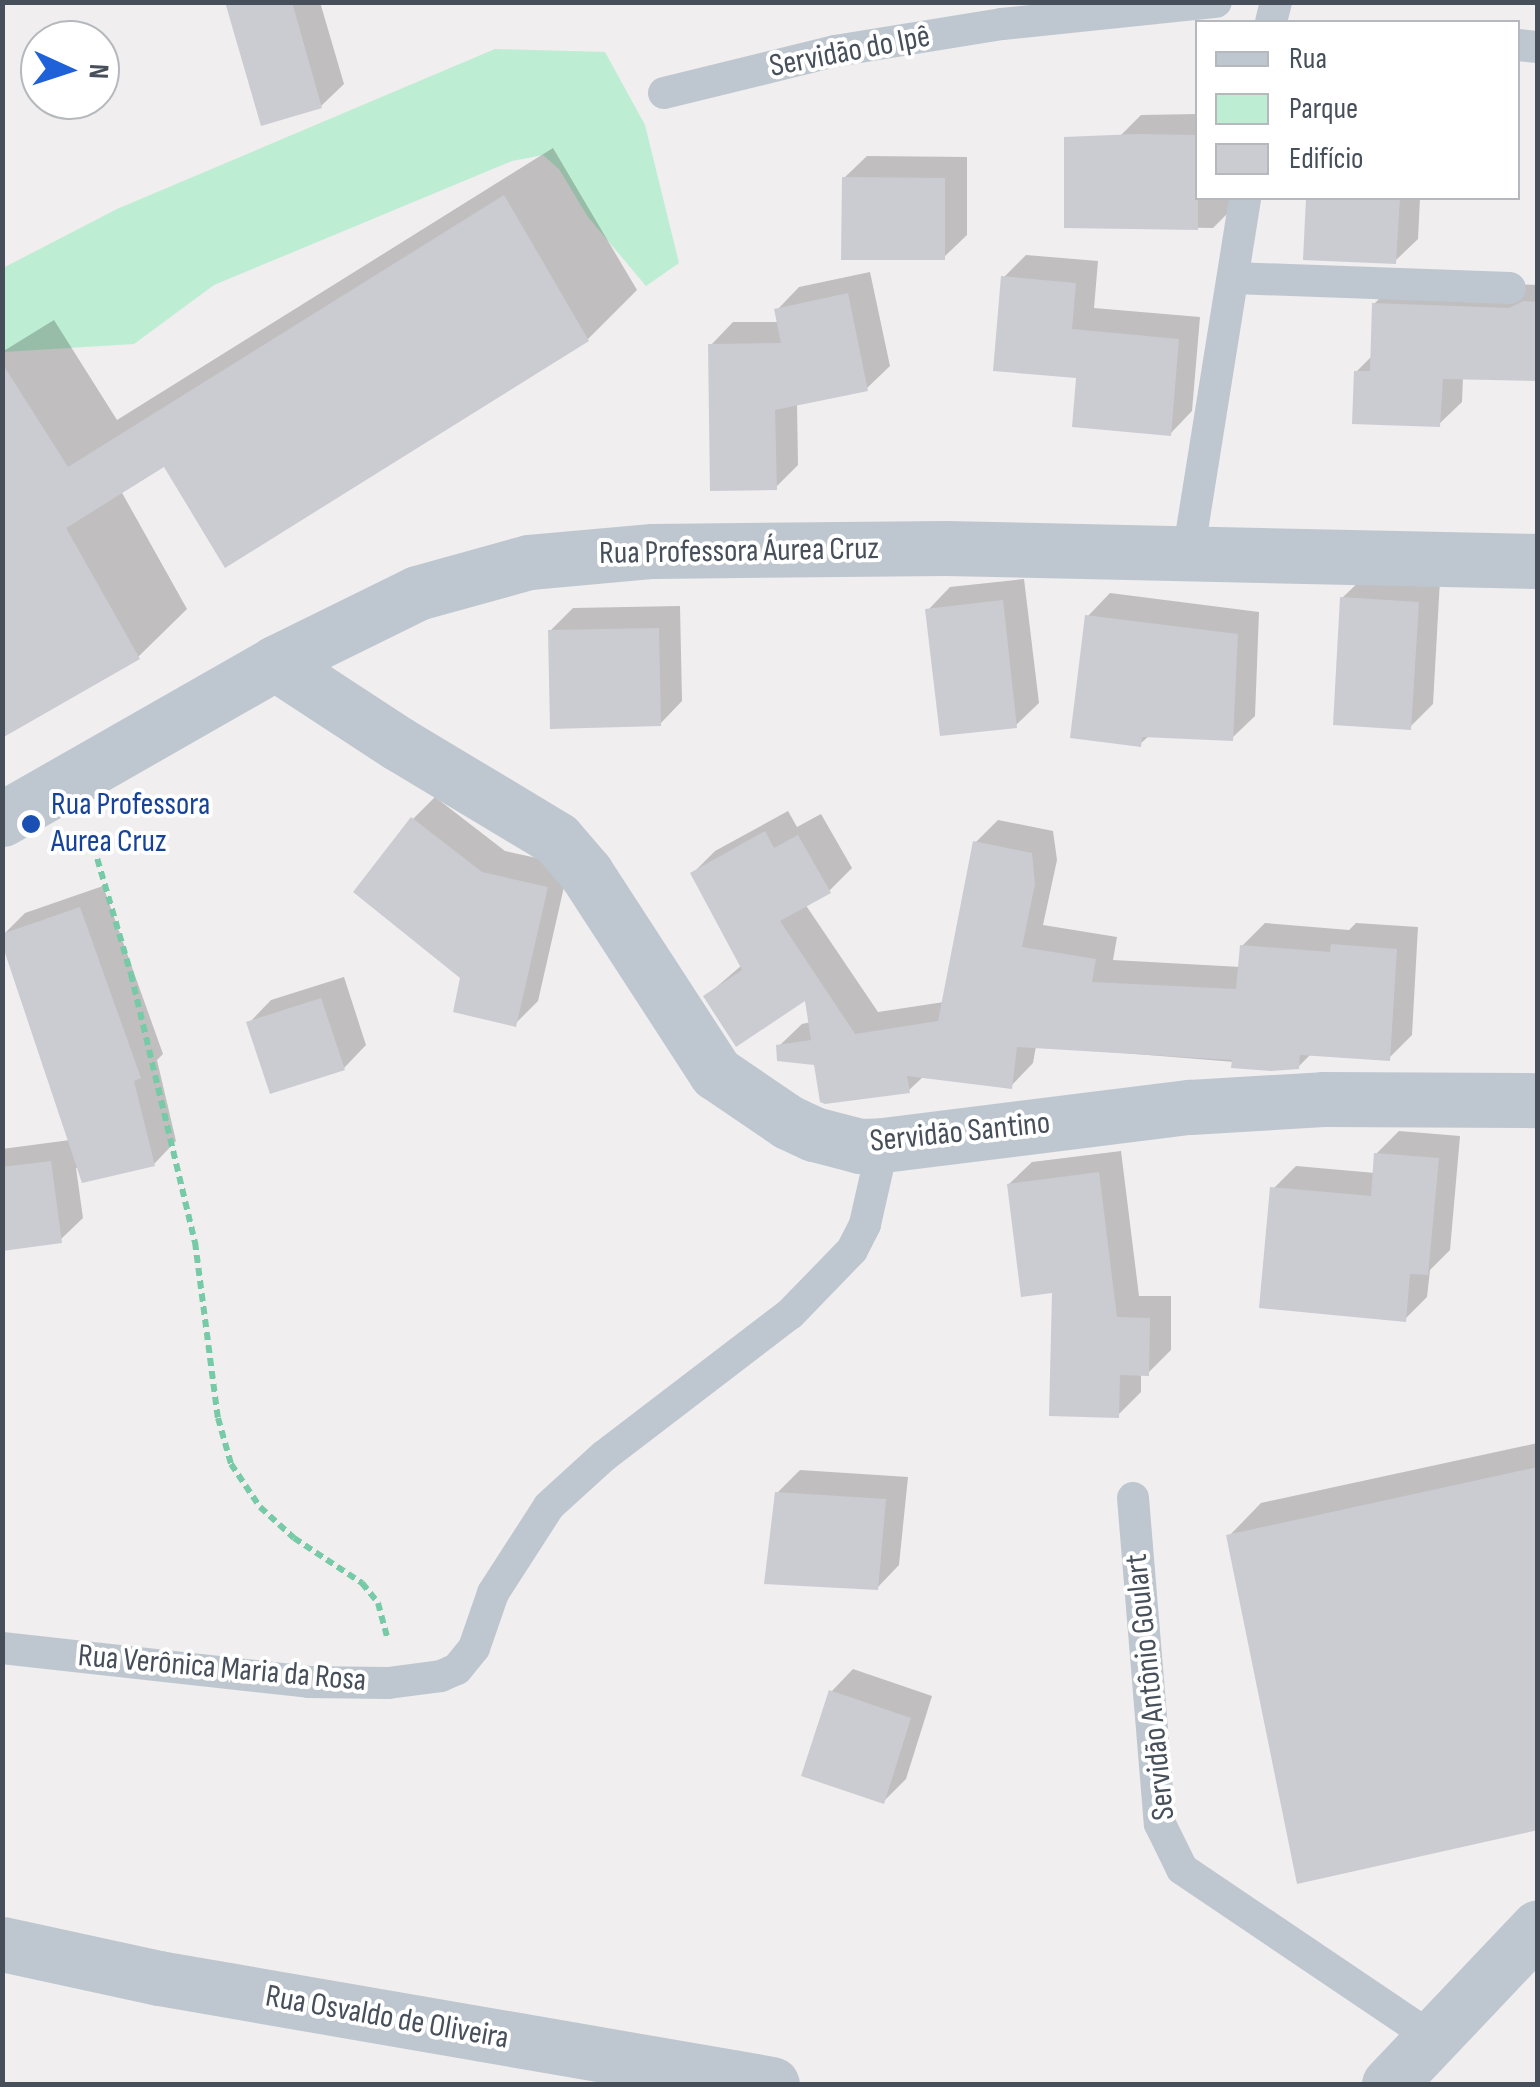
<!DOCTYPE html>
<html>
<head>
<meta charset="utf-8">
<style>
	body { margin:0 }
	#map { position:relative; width:1540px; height:2087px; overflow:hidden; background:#f0eeee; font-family:"Sofia Sans Condensed",sans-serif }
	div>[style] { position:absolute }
	.green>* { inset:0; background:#bdedd3 }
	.shadow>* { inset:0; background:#0003 }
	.building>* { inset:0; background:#cbccd2 }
	.path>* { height:6px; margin-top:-3px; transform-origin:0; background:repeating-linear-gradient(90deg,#76caa7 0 8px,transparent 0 13px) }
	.service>* { height:32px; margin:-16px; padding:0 16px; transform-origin:16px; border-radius:16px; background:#bec7cf }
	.minor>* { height:55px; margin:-27.5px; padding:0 27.5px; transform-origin:27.5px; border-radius:27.5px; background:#bec7cf }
	.tertiary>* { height:55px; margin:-27.5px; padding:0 27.5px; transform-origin:27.5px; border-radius:27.5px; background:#bec7cf }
	.dots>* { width:28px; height:28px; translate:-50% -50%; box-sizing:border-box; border:5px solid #fff; border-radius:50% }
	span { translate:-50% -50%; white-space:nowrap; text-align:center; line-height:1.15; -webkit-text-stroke:8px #fff; paint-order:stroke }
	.street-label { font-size:32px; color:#464f5a }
	.transit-label { font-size:32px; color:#164399 }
	.left { translate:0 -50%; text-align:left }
	.frame { position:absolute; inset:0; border:5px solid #464f5a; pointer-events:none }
	.legend { position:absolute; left:1195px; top:20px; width:325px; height:180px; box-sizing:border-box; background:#fff; border:2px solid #b5b9bd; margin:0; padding:12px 18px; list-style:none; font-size:30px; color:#464f5a }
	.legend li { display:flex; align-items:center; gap:20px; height:50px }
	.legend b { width:50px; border:2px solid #b5b9bd }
	.north { position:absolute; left:20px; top:20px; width:100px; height:100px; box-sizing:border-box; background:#fff; border:2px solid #b5b9bd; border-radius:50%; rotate:93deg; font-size:28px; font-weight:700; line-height:40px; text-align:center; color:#464f5a }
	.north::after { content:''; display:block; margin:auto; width:35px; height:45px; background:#1f61d9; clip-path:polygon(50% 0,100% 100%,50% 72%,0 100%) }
</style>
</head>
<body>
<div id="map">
	<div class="green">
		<div style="clip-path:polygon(495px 49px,605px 52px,645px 125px,679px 263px,646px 286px,588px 217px,559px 169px,543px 155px,512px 161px,214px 285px,134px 344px,3px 352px,3px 268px,117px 209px)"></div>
	</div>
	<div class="shadow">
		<div style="clip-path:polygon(228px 2px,320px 2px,344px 84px,321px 106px)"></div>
		<div style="clip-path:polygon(1198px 114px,1198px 198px,1236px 198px,1236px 205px,1213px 228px,1100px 226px,1118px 138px,1141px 115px)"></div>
		<div style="clip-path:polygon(553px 148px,637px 290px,588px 339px,226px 564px,164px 464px,121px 491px,187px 609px,138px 657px,2px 735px,2px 352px,54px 320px,117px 420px)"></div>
		<div style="clip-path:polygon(867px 156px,967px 157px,967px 235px,944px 257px,844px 178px)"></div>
		<div style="clip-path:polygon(1309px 198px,1420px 198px,1418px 239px,1395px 261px,1305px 258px)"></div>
		<div style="clip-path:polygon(1026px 255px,1098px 261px,1094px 308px,1200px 317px,1192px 411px,1170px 434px,1079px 376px,1004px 277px)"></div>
		<div style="clip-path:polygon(870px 272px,890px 366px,867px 388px,797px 403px,798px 465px,776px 487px,711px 345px,733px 322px,779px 322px,777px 310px,799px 287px)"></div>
		<div style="clip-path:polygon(1397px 281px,1538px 285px,1538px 379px,1463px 377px,1462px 402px,1439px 424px,1356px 372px,1373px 355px,1374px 304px)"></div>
		<div style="clip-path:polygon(1365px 576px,1440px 580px,1433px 704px,1410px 727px,1342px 598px)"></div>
		<div style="clip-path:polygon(1024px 579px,1039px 703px,1016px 725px,928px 610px,950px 587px)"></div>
		<div style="clip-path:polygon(1110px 593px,1259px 612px,1255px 716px,1232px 738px,1150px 735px,1140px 744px,1088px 616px)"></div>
		<div style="clip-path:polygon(680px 606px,682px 701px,660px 724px,550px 631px,573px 608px)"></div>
		<div style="clip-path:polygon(435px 797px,505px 851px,569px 865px,538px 1001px,515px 1024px,463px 977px,413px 819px)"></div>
		<div style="clip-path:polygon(788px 811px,797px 827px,821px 814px,852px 868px,829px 891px,805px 904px,878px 1012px,944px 1002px,975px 843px,998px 820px,1053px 831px,1057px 860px,1043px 925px,1117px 937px,1113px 960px,1241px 967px,1242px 946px,1265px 923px,1349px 930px,1356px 923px,1418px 927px,1412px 1035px,1389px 1058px,1312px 1053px,1298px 1067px,1036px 1046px,1033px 1063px,1011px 1086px,924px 1076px,908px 1091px,779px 1046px,802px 1024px,811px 1022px,807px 997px,706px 996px,742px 965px,693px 873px,715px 851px)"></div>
		<div style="clip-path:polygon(103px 886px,163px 1054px,157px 1060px,176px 1141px,154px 1164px,76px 1168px,83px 1218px,60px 1240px,2px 1248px,2px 1149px,70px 1140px,2px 936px,25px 913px)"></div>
		<div style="clip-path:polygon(344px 977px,366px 1045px,344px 1068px,249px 1023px,271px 1000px)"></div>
		<div style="clip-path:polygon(1399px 1131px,1460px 1136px,1450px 1250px,1430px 1270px,1427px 1297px,1405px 1319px,1273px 1189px,1296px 1166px,1375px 1173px,1376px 1154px)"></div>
		<div style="clip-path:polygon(1121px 1151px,1139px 1296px,1171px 1296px,1171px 1350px,1148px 1373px,1141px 1373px,1141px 1392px,1118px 1415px,1054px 1290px,1009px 1184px,1032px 1162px)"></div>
		<div style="clip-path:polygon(1538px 1443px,1538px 1828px,1229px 1536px,1261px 1503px)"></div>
		<div style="clip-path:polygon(800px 1470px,908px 1477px,899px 1565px,877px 1588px,777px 1493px)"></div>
		<div style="clip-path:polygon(853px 1669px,932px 1696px,906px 1779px,883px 1802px,831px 1692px)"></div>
	</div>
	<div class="building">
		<div style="clip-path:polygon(225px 2px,292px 2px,322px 108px,261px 126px)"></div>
		<div style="clip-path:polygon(1137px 134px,1198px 135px,1198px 230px,1064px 228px,1064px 137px)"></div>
		<div style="clip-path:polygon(842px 177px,945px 178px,945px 260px,841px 260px)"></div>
		<div style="clip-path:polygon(504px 195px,589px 341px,225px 568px,164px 467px,66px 528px,140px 659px,2px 738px,2px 363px,68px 467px)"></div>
		<div style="clip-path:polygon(1306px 198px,1400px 198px,1396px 264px,1303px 260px)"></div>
		<div style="clip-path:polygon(1001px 276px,1076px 283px,1072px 329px,1179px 339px,1171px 436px,1072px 427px,1076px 378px,993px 371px)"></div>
		<div style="clip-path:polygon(848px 293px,868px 391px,775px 410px,777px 490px,710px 491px,708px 344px,781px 343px,774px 309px)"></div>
		<div style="clip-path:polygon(1524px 301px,1538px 302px,1538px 381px,1443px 379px,1440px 427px,1352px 424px,1354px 371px,1370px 371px,1372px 303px,1509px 308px)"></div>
		<div style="clip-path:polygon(1340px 597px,1419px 602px,1411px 730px,1333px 725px)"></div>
		<div style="clip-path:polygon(1003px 600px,1017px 728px,940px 736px,925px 609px)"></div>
		<div style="clip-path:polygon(1085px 615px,1238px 634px,1233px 741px,1142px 737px,1141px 747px,1070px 738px)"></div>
		<div style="clip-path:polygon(659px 628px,661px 726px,550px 729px,548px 630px)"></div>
		<div style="clip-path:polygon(411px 817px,482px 872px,548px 887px,516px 1027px,453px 1012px,460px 978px,353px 892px)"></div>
		<div style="clip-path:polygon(765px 831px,774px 848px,798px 835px,831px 893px,780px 921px,855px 1034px,938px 1021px,973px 841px,1032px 853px,1035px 884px,1022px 947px,1096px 959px,1092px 982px,1236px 989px,1240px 945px,1330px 952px,1331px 944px,1397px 949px,1390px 1061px,1300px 1055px,1299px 1069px,1271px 1071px,1231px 1068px,1232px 1060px,1017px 1047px,1012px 1089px,907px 1076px,910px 1093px,825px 1104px,820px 1102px,814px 1065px,777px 1061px,776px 1045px,811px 1040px,805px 1001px,736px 1047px,703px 996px,742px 970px,690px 873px)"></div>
		<div style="clip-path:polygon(80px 907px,141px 1078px,134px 1081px,155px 1166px,82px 1183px,2px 944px,2px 934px)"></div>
		<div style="clip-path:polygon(321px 998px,345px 1070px,270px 1094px,246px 1022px)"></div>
		<div style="clip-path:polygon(1374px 1153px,1439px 1158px,1428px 1275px,1410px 1274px,1406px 1322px,1259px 1308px,1270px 1187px,1371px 1196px)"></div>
		<div style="clip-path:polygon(51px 1161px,62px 1243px,2px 1251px,2px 1167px)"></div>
		<div style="clip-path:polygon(1099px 1172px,1117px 1317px,1150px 1318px,1149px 1376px,1120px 1375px,1119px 1418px,1049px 1416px,1052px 1293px,1021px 1297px,1007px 1184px)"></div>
		<div style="clip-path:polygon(1538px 1467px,1538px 1830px,1297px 1884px,1226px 1535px)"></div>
		<div style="clip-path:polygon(775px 1492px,886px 1499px,878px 1590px,764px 1584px)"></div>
		<div style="clip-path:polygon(829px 1690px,911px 1718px,884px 1804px,801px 1776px)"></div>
	</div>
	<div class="path">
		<div style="left:90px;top:834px;width:146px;rotate:73.7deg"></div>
		<div style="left:131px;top:974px;width:276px;rotate:76.6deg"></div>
		<div style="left:195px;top:1242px;width:177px;rotate:82.6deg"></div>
		<div style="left:218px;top:1418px;width:48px;rotate:74.2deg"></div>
		<div style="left:231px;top:1464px;width:52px;rotate:56deg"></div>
		<div style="left:260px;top:1507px;width:46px;rotate:42.4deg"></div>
		<div style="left:294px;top:1538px;width:82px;rotate:33.5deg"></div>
		<div style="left:362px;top:1583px;width:26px;rotate:51deg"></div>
		<div style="left:378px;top:1603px;width:35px;rotate:75deg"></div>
	</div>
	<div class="service">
		<div style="left:1271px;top:22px;width:21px;rotate:-76deg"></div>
		<div style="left:1518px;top:45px;width:20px;rotate:6deg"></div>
		<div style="left:664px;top:93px;width:176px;rotate:-13.8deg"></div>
		<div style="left:835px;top:51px;width:169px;rotate:-9.2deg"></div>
		<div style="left:1002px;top:24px;width:215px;rotate:-5.9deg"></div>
		<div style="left:1234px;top:278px;width:276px;rotate:2.1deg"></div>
		<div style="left:1188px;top:555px;width:362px;rotate:-80.9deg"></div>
		<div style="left:1133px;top:1498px;width:327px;rotate:85.3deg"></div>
		<div style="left:1160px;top:1824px;width:50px;rotate:63.9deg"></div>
		<div style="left:1182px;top:1869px;width:303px;rotate:34deg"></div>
		<div style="left:2px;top:1648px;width:309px;rotate:6.3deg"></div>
		<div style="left:309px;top:1682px;width:79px;rotate:0.7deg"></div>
		<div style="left:388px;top:1683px;width:53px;rotate:-7.5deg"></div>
		<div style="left:441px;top:1676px;width:17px;rotate:-24deg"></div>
		<div style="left:457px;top:1669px;width:27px;rotate:-51deg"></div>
		<div style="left:474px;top:1648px;width:58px;rotate:-70.9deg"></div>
		<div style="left:493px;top:1593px;width:103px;rotate:-57.2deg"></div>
		<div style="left:549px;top:1506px;width:74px;rotate:-42.3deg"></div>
		<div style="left:604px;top:1456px;width:234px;rotate:-37.4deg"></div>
		<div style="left:790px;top:1314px;width:89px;rotate:-45.9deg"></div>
		<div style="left:852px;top:1250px;width:29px;rotate:-63deg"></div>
		<div style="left:865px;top:1224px;width:81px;rotate:-77.2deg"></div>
	</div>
	<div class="minor">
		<div style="left:275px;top:663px;width:148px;rotate:33.2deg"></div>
		<div style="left:399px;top:744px;width:184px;rotate:31deg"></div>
		<div style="left:557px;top:839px;width:45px;rotate:49.5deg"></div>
		<div style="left:586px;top:873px;width:239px;rotate:57deg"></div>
		<div style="left:716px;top:1073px;width:87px;rotate:34.2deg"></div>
		<div style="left:788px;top:1122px;width:29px;rotate:25deg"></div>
		<div style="left:814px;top:1134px;width:48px;rotate:14.6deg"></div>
		<div style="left:860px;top:1146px;width:23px;rotate:-2deg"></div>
		<div style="left:883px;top:1145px;width:309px;rotate:-7.1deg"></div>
		<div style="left:1190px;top:1107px;width:133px;rotate:-3.4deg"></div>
		<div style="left:1323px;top:1099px;width:215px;rotate:0.3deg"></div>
		<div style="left:2px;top:819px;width:314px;rotate:-29.7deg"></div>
		<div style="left:275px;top:663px;width:158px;rotate:-26.2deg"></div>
		<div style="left:417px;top:593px;width:116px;rotate:-15.5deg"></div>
		<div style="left:529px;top:562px;width:124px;rotate:-5.1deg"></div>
		<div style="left:653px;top:551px;width:292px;rotate:-0.6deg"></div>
		<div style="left:945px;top:548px;width:593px;rotate:1.26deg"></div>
		<div style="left:2px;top:1944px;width:161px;rotate:12.2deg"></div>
		<div style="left:159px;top:1978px;width:622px;rotate:9.81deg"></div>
	</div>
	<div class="tertiary">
		<div style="left:1389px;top:2084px;width:216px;rotate:-46.5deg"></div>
	</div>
	<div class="dots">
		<div style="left:31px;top:824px;background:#1a4fb4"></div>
	</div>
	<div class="street-label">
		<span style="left:850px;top:52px;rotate:-11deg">Servidão do Ipê</span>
		<span style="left:739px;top:552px;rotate:-1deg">Rua Professora Áurea Cruz</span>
		<span style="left:960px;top:1133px;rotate:-6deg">Servidão Santino</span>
		<span style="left:222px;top:1669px;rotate:5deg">Rua Verônica Maria da Rosa</span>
		<span style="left:1151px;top:1687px;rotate:-96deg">Servidão Antônio Goulart</span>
		<span style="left:387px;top:2018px;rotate:10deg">Rua Osvaldo de Oliveira</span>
	</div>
	<div class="transit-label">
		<span class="left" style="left:51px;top:824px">Rua Professora<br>Aurea Cruz</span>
	</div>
	<div class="frame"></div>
	<ul class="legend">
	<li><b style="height:12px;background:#bec7cf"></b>Rua</li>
	<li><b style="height:28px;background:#bdedd3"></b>Parque</li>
	<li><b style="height:28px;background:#cbccd2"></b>Edifício</li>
	</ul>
	<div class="north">N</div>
</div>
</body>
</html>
